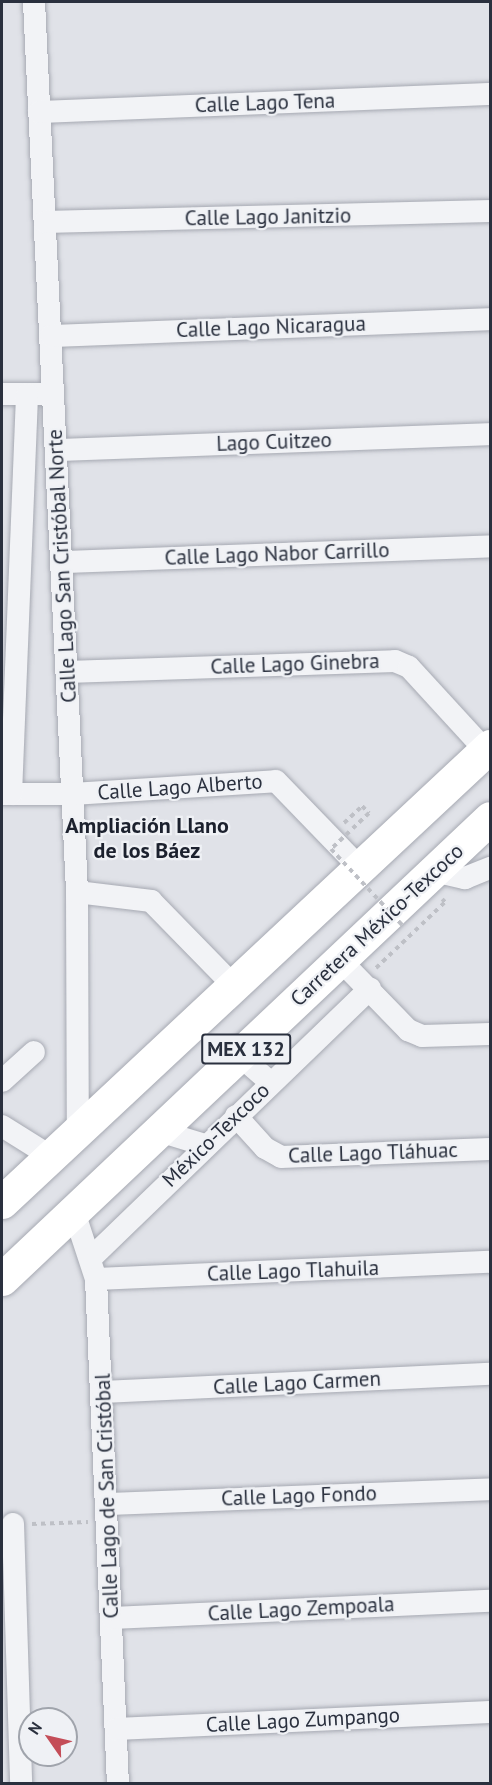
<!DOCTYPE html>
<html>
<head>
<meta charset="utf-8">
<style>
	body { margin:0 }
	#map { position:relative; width:492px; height:1785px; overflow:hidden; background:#e0e2e8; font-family:"PT Sans",sans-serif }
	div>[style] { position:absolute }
	.path>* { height:4px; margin-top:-2px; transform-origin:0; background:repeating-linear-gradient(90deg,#bec0c6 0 4.5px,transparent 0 9px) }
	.roads { filter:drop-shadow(0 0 2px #a6a9b2) drop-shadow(0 0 2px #a6a9b2) }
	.minor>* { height:22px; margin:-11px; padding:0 11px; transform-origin:11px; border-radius:11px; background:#f2f3f6 }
	.highway>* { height:33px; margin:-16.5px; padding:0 16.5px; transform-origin:16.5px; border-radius:16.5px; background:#fff }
	.path-bridge>* { height:4px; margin-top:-2px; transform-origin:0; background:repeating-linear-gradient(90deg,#bec0c6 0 4.5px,transparent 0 9px) }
	span { translate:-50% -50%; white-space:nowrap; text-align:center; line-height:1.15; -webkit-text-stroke:4.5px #eff1f5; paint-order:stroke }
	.shield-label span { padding:2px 4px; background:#eff1f5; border:2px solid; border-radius:4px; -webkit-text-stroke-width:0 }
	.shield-label { font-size:20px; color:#2a303e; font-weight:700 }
	.street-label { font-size:21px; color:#2a303e }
	.neighbourhood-label { font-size:22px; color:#1c212e; font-weight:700 }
	.frame { position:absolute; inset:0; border:3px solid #2a303e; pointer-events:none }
	.north { position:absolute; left:18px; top:1707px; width:60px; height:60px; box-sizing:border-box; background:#eff1f5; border:2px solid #a0a4ac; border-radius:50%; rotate:304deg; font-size:16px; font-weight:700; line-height:24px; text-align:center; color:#2a303e }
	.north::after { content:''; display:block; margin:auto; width:21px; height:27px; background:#c44d58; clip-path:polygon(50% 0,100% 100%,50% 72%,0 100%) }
</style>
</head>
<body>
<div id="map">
	<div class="path">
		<div style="left:344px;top:823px;width:25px;rotate:-43deg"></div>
		<div style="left:362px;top:806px;width:10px;rotate:45deg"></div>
		<div style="left:376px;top:968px;width:95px;rotate:-43.7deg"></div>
		<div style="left:445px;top:902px;width:4px;rotate:-135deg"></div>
		<div style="left:32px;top:1524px;width:56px;rotate:-2deg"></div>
	</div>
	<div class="roads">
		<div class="minor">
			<div style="left:34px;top:2px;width:891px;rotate:87.23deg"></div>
			<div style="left:77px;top:892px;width:239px;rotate:89.8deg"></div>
			<div style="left:39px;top:112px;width:451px;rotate:-2.3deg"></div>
			<div style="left:45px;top:222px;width:445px;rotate:-1.4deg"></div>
			<div style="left:51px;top:336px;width:439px;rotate:-2.2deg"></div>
			<div style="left:2px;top:394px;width:40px"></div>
			<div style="left:57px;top:450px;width:433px;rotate:-2.1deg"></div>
			<div style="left:63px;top:562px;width:427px;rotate:-2.1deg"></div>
			<div style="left:67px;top:672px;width:328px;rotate:-1.9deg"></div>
			<div style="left:395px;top:661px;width:15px;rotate:23deg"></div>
			<div style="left:409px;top:667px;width:114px;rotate:47.5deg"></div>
			<div style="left:2px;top:794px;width:70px"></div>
			<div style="left:72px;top:794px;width:204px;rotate:-3.6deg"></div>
			<div style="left:276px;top:781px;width:120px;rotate:46deg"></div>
			<div style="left:11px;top:794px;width:400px;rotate:-87.7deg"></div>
			<div style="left:434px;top:871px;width:32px;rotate:13deg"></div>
			<div style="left:465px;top:878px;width:27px;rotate:-22deg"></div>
			<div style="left:77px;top:892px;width:75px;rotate:6.9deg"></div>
			<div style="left:151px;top:901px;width:119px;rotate:45.7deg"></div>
			<div style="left:340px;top:960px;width:98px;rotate:45.8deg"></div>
			<div style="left:408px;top:1030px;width:15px;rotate:23deg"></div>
			<div style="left:422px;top:1036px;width:68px;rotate:-1.7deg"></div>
			<div style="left:239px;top:1055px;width:41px;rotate:41.1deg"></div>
			<div style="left:2px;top:1081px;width:43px;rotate:-42.2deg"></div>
			<div style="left:236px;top:1116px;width:43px;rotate:47.8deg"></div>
			<div style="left:265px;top:1148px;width:18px;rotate:29deg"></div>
			<div style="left:281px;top:1157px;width:209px;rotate:-2.2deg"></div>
			<div style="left:2px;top:1126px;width:57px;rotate:32deg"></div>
			<div style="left:159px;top:1131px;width:48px;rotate:16.9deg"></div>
			<div style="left:74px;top:1212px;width:71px;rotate:71.8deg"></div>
			<div style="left:96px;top:1279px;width:505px;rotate:87.51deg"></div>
			<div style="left:91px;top:1258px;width:388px;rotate:-44deg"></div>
			<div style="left:96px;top:1279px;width:394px;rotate:-2.5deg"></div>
			<div style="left:103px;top:1392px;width:387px;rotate:-2.7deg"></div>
			<div style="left:107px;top:1504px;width:383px;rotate:-2.2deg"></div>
			<div style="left:13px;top:1524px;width:260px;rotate:88.2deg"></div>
			<div style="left:112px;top:1618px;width:378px;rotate:-2.6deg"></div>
			<div style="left:116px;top:1729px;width:374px;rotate:-2.6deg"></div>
		</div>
		<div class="highway">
			<div style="left:2px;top:1202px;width:668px;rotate:-43.06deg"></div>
			<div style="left:2px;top:1279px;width:671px;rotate:-43.37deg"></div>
		</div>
	</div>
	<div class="path-bridge">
		<div style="left:369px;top:813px;width:52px;rotate:136.5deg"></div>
		<div style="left:331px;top:849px;width:107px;rotate:46.9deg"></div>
	</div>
	<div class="shield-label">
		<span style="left:246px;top:1049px">MEX 132</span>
	</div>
	<div class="street-label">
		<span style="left:265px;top:103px;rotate:-2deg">Calle Lago Tena</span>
		<span style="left:268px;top:217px;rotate:-1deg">Calle Lago Janitzio</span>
		<span style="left:271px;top:327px;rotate:-2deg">Calle Lago Nicaragua</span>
		<span style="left:274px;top:442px;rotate:-2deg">Lago Cuitzeo</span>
		<span style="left:277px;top:554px;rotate:-2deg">Calle Lago Nabor Carrillo</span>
		<span style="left:62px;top:566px;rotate:-93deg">Calle Lago San Cristóbal Norte</span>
		<span style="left:295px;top:664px;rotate:-2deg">Calle Lago Ginebra</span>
		<span style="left:180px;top:787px;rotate:-4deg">Calle Lago Alberto</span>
		<span style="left:377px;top:925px;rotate:-43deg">Carretera México-Texcoco</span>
		<span style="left:216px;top:1135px;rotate:-44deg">México-Texcoco</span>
		<span style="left:373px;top:1153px;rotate:-2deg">Calle Lago Tláhuac</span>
		<span style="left:293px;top:1271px;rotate:-2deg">Calle Lago Tlahuila</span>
		<span style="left:297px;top:1383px;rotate:-3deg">Calle Lago Carmen</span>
		<span style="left:107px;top:1496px;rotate:-92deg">Calle Lago de San Cristóbal</span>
		<span style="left:299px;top:1496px;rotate:-2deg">Calle Lago Fondo</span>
		<span style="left:301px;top:1609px;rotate:-3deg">Calle Lago Zempoala</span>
		<span style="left:303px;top:1720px;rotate:-3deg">Calle Lago Zumpango</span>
	</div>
	<div class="neighbourhood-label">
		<span style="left:147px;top:838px">Ampliación Llano<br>de los Báez</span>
	</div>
	<div class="frame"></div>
	<div class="north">N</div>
</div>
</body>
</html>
